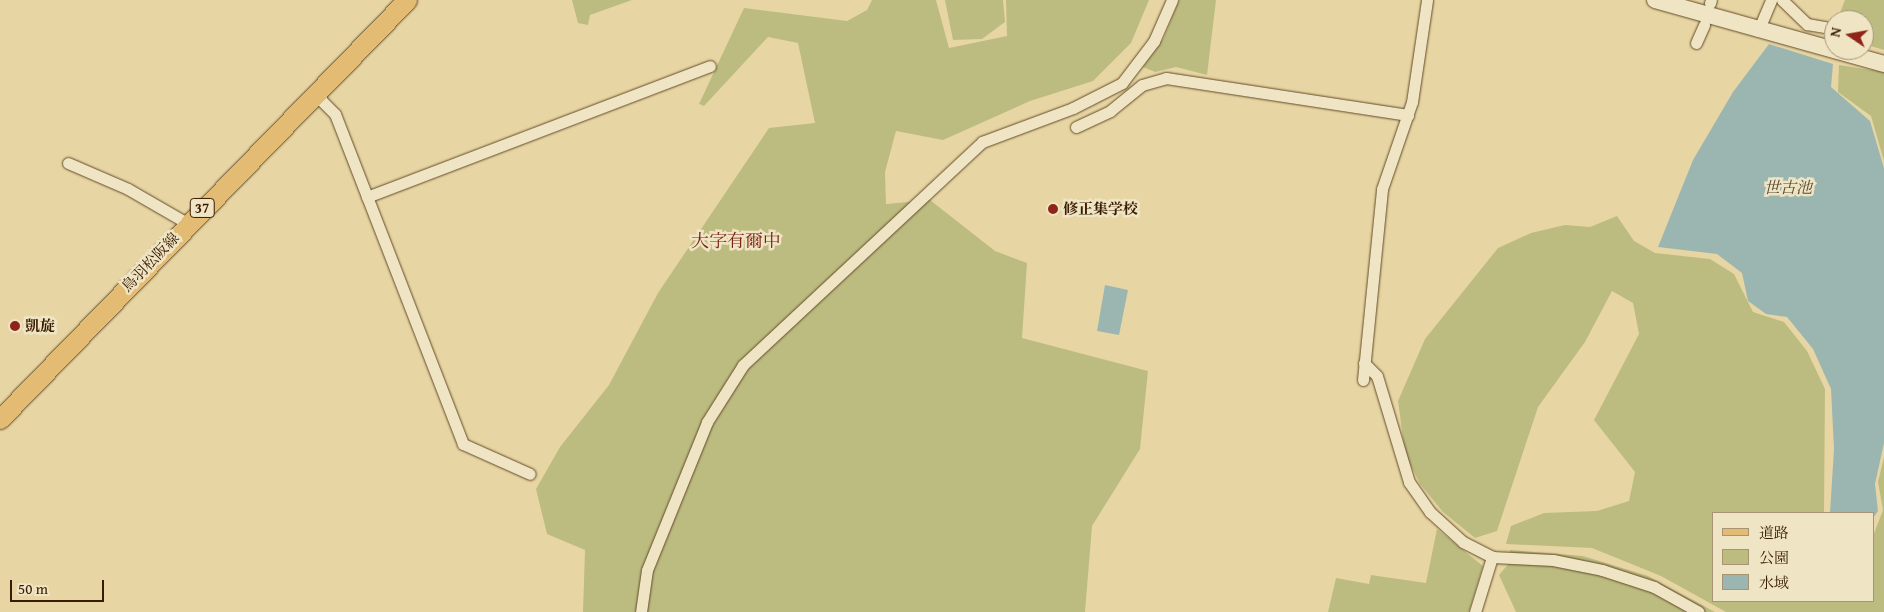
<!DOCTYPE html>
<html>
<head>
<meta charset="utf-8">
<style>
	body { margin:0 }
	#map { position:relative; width:1884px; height:612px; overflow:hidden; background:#e7d6a3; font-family:"Gentium Book Plus","Noto Serif JP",serif }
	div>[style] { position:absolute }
	.green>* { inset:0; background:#bcbc81 }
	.water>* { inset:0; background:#9bb6b1 }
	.roads { filter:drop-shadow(0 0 1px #644a29) drop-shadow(0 0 1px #644a29) }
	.minor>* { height:11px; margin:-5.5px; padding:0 5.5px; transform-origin:5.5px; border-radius:5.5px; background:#efe4c3 }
	.secondary>* { height:16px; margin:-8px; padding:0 8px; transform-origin:8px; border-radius:8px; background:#efe4c3 }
	.primary>* { height:19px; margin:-9.5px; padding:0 9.5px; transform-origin:9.5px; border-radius:9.5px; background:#e4bb72 }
	.dots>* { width:14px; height:14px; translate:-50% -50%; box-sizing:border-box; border:2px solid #efe4c3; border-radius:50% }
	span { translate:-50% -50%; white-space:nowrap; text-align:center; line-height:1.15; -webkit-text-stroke:5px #efe4c3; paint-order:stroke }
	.shield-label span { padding:1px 4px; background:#efe4c3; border:1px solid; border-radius:4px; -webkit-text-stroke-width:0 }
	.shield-label { font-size:14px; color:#381b00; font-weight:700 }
	.poi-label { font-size:15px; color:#381b00; font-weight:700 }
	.left { translate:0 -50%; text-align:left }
	.street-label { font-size:15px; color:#381b00 }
	.water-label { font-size:16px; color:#564a35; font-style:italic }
	.quarter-label { font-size:18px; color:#7a1f14 }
	.legend { position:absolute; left:1712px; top:512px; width:162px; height:90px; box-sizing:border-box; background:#efe4c3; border:1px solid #a69475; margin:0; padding:6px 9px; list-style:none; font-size:15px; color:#381b00 }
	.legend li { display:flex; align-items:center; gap:10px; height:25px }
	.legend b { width:25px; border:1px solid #a69475 }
	.north { position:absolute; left:1824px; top:10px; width:50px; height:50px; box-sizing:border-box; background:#efe4c3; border:1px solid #a69475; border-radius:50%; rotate:282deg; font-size:14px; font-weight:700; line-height:20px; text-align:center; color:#381b00 }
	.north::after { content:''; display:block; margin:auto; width:18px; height:22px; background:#8f2418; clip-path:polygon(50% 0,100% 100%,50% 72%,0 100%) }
	.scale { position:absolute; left:10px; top:580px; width:94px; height:22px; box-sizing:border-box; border:2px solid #381b00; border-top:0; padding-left:6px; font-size:15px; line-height:18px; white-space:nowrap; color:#381b00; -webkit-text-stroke:4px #efe4c3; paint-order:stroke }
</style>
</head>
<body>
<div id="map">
	<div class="green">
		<div style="clip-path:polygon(572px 0,632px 0,590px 15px,588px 25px,578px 23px)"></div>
		<div style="clip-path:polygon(872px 0,936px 0,949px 48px,1007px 36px,1006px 0,1149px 0,1131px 43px,1093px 81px,1030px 101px,943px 140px,896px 131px,885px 172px,886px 204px,930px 200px,995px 251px,1027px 263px,1022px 338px,1148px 371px,1140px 449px,1092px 526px,1085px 612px,583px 612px,585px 550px,547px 534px,536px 489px,560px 447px,609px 385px,658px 293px,769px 128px,815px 123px,798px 43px,768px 37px,704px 106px,699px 104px,744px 8px,847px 21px,867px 10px)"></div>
		<div style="clip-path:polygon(945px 0,1003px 0,1005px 22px,982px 39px,953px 40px)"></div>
		<div style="clip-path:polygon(1179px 0,1216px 0,1207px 75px,1176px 67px,1155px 72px,1143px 67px,1164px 38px)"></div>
		<div style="clip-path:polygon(1845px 0,1884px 0,1884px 50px,1864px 44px,1864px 20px,1838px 18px)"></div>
		<div style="clip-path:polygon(1839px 65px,1884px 72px,1884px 161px,1871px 116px,1838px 92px)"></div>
		<div style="clip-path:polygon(1617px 216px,1634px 241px,1655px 253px,1710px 259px,1734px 274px,1753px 312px,1784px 322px,1807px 351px,1825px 389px,1824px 513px,1713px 513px,1713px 601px,1873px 601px,1873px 536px,1883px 510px,1878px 482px,1884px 457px,1884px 612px,1726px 612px,1661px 576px,1592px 548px,1506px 544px,1511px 526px,1544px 513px,1597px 511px,1629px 501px,1635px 472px,1594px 420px,1639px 334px,1633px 303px,1612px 291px,1585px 342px,1538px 407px,1497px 531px,1475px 538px,1443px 512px,1420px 484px,1405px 453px,1398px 401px,1425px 339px,1498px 248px,1531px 233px,1565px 225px,1590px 227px)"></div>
		<div style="clip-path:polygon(1437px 529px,1483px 566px,1469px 612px,1328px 612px,1336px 578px,1369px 584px,1371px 575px,1426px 583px)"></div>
		<div style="clip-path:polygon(1510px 550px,1583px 556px,1648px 576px,1715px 612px,1516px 612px,1499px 575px,1510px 562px)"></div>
	</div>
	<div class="water">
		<div style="clip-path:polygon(1769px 44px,1833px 64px,1831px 87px,1870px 121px,1884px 168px,1884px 443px,1875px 484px,1878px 511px,1873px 518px,1873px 513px,1830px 513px,1834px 449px,1831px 389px,1813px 349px,1787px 317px,1766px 314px,1748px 301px,1742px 273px,1717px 254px,1658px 247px,1693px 160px,1733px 92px)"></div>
		<div style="clip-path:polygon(1105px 285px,1128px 290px,1119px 335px,1097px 331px)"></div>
	</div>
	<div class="roads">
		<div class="minor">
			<div style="left:1782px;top:0;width:35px;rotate:44deg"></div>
			<div style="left:1807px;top:24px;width:27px;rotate:10deg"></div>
			<div style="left:1710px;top:3px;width:3px;rotate:-72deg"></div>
			<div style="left:1758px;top:31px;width:34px;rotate:-67deg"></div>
			<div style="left:1696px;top:43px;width:20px;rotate:-66deg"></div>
			<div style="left:315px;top:94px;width:28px;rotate:45deg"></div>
			<div style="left:335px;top:114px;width:354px;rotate:68.8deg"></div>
			<div style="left:463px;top:444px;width:73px;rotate:24.1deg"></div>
			<div style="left:1076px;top:127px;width:38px;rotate:-25deg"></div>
			<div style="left:1110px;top:111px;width:41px;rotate:-39.1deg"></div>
			<div style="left:1142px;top:85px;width:25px;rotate:-16deg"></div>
			<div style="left:1166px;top:78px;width:245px;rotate:8.7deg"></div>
			<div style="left:68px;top:163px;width:65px;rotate:23.4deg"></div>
			<div style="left:128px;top:189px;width:68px;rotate:30deg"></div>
			<div style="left:367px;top:197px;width:367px;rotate:-20.9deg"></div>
			<div style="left:1364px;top:363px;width:18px;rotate:45deg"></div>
			<div style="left:1377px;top:376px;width:111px;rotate:73.2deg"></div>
			<div style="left:1409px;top:482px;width:37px;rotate:55deg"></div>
			<div style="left:1430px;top:512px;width:45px;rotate:42.3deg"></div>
			<div style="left:1463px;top:542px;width:33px;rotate:27deg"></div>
			<div style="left:1492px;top:557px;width:61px;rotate:2.8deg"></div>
			<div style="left:1553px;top:560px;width:50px;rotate:11.5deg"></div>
			<div style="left:1602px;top:570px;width:55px;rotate:18.1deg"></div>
			<div style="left:1654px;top:587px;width:51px;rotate:29.1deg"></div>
			<div style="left:1363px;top:380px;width:192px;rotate:-84.3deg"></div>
			<div style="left:1382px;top:189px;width:92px;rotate:-71deg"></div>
			<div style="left:1412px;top:102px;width:103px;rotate:-81.6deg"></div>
			<div style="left:641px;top:612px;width:42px;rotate:-81.9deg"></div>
			<div style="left:647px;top:570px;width:160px;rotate:-67.9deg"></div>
			<div style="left:707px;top:422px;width:67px;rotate:-57.7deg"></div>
			<div style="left:743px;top:365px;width:327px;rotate:-43deg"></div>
			<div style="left:982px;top:142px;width:97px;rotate:-20.5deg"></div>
			<div style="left:1073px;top:108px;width:55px;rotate:-27deg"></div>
			<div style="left:1122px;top:83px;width:53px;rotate:-52.7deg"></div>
			<div style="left:1154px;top:41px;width:45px;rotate:-66.3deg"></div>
			<div style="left:1475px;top:612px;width:58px;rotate:-72.8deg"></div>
		</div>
		<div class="secondary">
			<div style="left:1655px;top:0;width:238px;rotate:15.6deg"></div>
		</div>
		<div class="primary">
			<div style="left:0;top:419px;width:584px;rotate:-45.83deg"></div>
		</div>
	</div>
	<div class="dots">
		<div style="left:1053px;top:209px;background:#8f2418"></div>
		<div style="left:15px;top:326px;background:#8f2418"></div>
	</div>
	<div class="shield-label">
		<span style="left:202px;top:208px">37</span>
	</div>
	<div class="poi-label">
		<span class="left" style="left:1063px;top:209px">修正集学校</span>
		<span class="left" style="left:25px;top:326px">凱旋</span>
	</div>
	<div class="street-label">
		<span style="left:150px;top:262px;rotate:-46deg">鳥羽松阪線</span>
	</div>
	<div class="water-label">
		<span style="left:1788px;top:187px">世古池</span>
	</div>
	<div class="quarter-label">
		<span style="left:736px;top:241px">大字有爾中</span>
	</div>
	<ul class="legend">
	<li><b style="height:6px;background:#e4bb72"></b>道路</li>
	<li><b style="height:14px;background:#bcbc81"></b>公園</li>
	<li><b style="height:14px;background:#9bb6b1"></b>水域</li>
	</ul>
	<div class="north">N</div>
	<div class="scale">50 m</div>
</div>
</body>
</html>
